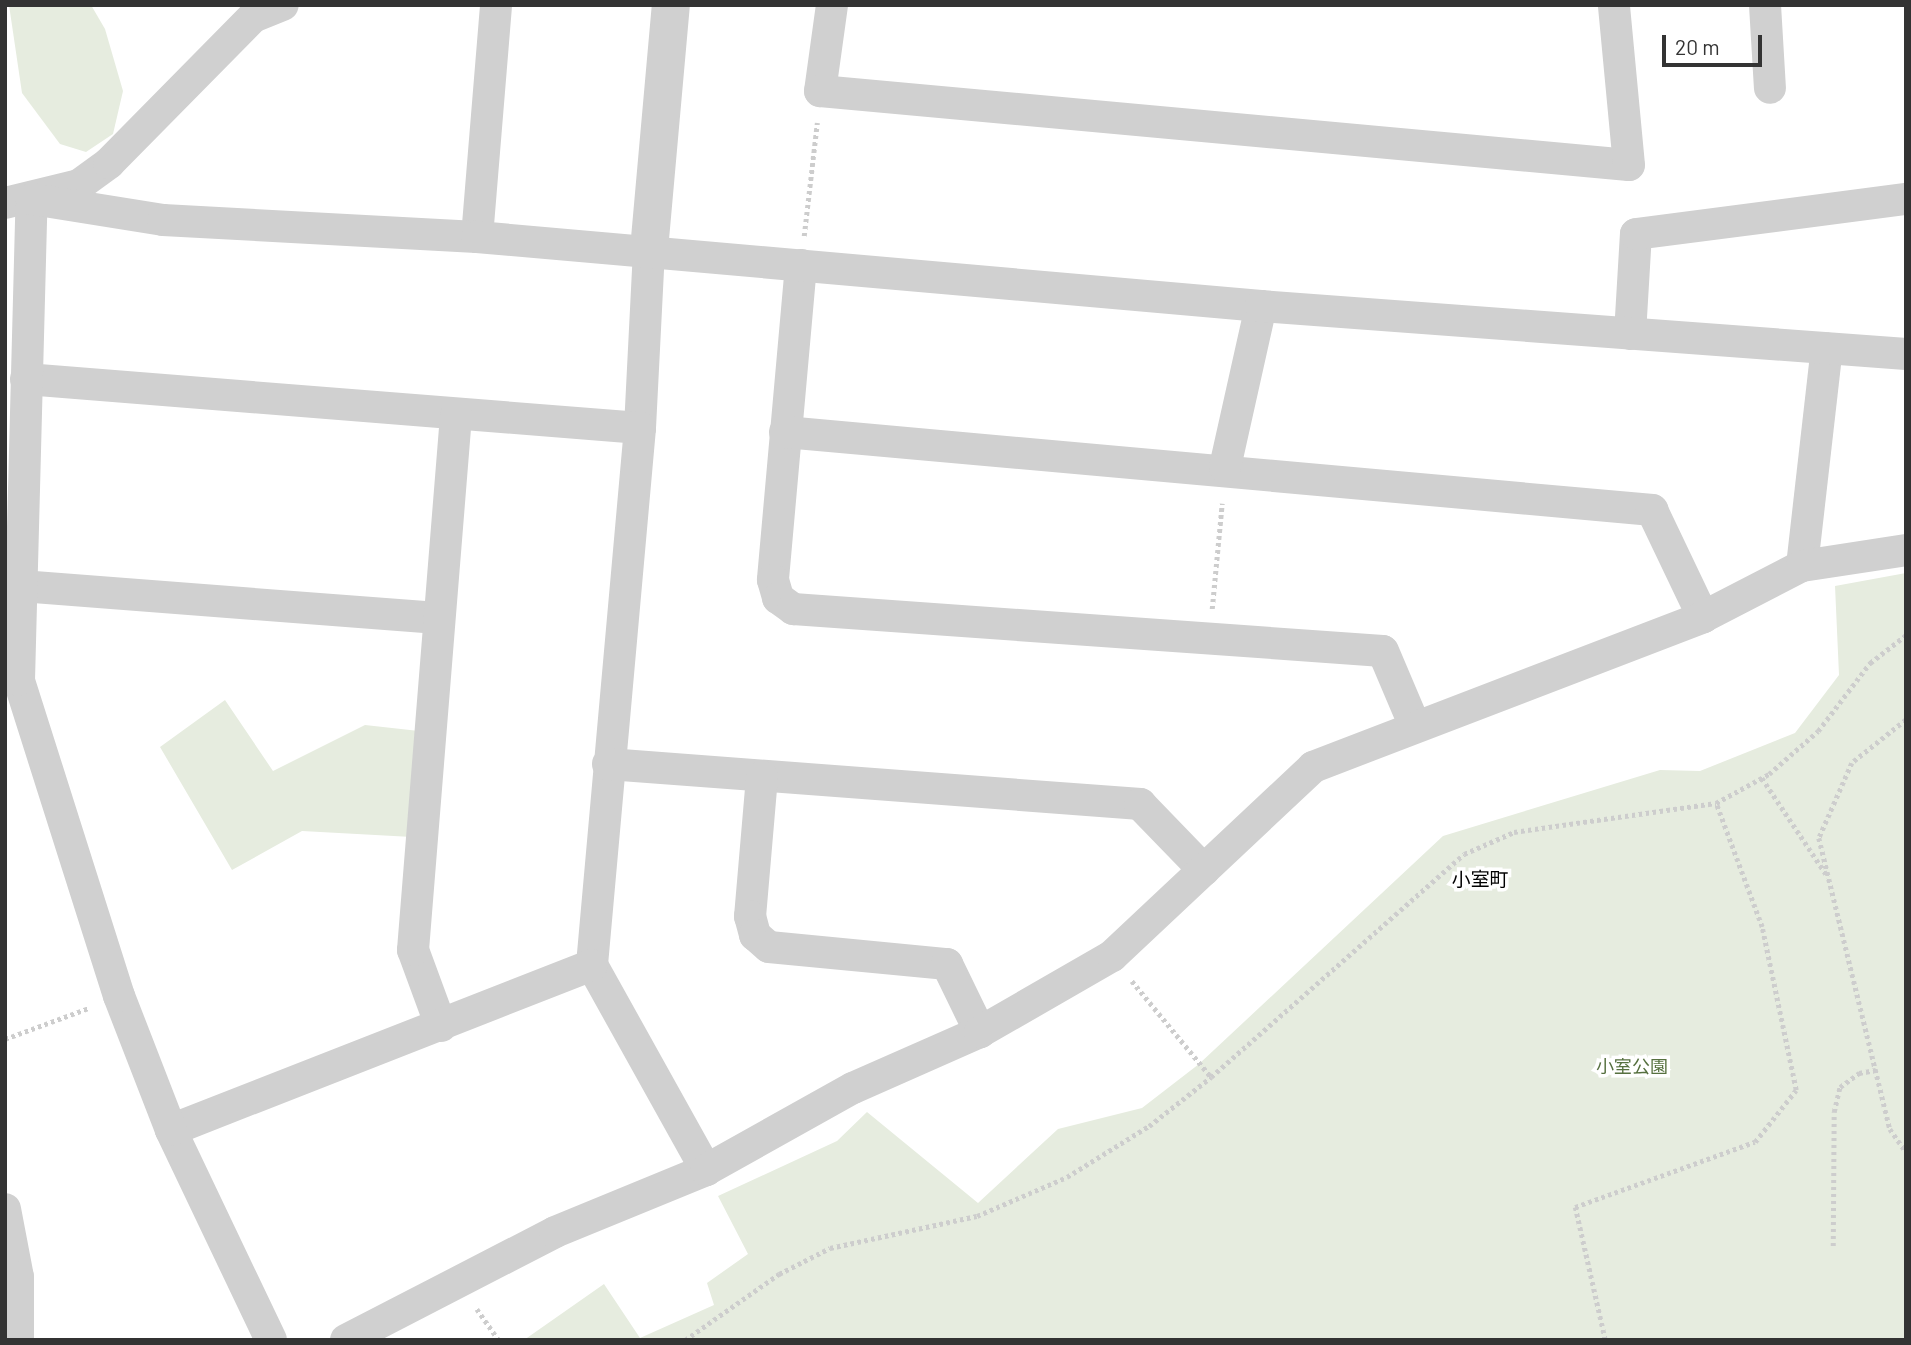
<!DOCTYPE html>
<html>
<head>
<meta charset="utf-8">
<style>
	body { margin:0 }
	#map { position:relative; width:1911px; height:1345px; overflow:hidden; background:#fff; font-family:Barlow,"Noto Sans JP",sans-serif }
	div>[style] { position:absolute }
	.green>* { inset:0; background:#e6ecdf }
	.path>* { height:4.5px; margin-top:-2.25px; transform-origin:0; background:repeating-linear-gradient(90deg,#cdcdcd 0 3.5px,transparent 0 7px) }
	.minor>* { height:32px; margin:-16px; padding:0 16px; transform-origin:16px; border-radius:16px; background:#d0d0d0 }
	.tertiary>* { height:38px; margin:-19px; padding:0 19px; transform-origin:19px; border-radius:19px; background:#d0d0d0 }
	span { translate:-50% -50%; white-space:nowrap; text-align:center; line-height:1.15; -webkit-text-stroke:7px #fff; paint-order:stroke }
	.park-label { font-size:18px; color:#56703f }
	.neighbourhood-label { font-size:19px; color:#000 }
	.frame { position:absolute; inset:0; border:7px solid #333; pointer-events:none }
	.scale { position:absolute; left:1662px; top:35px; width:100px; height:32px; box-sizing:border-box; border:4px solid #333; border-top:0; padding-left:9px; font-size:21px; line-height:24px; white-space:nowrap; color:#333; -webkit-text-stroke:5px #fff; paint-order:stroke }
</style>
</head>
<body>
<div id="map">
	<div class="green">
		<div style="clip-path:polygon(9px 5px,91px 5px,105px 29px,123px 91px,113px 134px,86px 152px,60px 144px,22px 93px)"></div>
		<div style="clip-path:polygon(1906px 573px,1906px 1340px,524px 1340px,604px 1284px,640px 1338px,714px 1305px,707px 1283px,748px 1254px,718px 1196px,837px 1141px,867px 1112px,978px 1203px,1058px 1129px,1142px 1108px,1199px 1064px,1443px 836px,1660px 770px,1700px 771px,1795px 733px,1839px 675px,1835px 586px)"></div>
		<div style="clip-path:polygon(225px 700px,273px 771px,365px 725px,419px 731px,412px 837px,302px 831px,232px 870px,160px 747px)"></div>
	</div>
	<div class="path">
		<div style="left:804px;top:236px;width:114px;rotate:-83.4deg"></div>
		<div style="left:1212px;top:609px;width:106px;rotate:-84.6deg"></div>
		<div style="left:1906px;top:720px;width:69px;rotate:141.5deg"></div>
		<div style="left:1852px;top:763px;width:82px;rotate:113.7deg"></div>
		<div style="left:1819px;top:838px;width:300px;rotate:76.3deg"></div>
		<div style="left:1890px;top:1129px;width:28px;rotate:55deg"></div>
		<div style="left:1762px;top:778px;width:119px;rotate:56.3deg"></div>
		<div style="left:1132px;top:981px;width:124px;rotate:50.5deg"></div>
		<div style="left:5px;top:1039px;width:90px;rotate:-20.3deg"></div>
		<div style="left:1833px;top:1246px;width:134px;rotate:-89.6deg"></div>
		<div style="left:1834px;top:1112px;width:26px;rotate:-77deg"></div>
		<div style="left:1840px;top:1087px;width:24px;rotate:-36deg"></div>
		<div style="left:1859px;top:1073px;width:17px;rotate:-10deg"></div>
		<div style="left:477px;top:1309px;width:38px;rotate:55deg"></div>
		<div style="left:685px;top:1340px;width:115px;rotate:-35.1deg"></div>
		<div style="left:779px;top:1274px;width:57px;rotate:-27deg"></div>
		<div style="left:830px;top:1248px;width:150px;rotate:-12.3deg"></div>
		<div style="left:977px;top:1216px;width:98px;rotate:-23.4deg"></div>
		<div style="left:1067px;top:1177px;width:97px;rotate:-31.9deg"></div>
		<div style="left:1149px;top:1126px;width:79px;rotate:-38.3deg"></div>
		<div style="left:1211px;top:1077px;width:337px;rotate:-41.4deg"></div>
		<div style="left:1464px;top:854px;width:55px;rotate:-23.7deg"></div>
		<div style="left:1514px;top:832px;width:204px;rotate:-8.2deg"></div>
		<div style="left:1716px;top:803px;width:60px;rotate:-28.7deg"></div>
		<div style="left:1769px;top:774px;width:65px;rotate:-41.3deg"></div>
		<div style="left:1818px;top:731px;width:86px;rotate:-52.6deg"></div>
		<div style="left:1870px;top:663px;width:46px;rotate:-37.9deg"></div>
		<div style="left:1605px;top:1340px;width:136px;rotate:-102.7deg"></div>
		<div style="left:1575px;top:1207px;width:191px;rotate:-19.9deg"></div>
		<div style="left:1755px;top:1142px;width:66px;rotate:-51.7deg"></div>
		<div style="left:1796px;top:1090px;width:167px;rotate:-101.8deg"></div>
		<div style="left:1762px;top:927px;width:132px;rotate:-110.4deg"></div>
	</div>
	<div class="minor">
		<div style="left:832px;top:5px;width:87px;rotate:97.9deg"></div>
		<div style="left:820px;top:91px;width:812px;rotate:5.23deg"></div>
		<div style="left:1629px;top:165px;width:161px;rotate:-95.4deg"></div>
		<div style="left:1765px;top:5px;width:83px;rotate:86.6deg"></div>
		<div style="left:5px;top:203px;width:76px;rotate:-13.7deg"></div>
		<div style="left:79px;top:185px;width:37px;rotate:-36deg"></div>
		<div style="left:109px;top:163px;width:205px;rotate:-45.4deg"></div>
		<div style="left:253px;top:17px;width:32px;rotate:-22deg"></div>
		<div style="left:477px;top:237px;width:233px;rotate:-85.3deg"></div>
		<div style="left:649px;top:250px;width:178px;rotate:92.9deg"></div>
		<div style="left:640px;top:428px;width:539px;rotate:95.11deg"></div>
		<div style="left:592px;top:965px;width:235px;rotate:60.9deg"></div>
		<div style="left:801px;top:265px;width:316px;rotate:95.1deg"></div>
		<div style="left:773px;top:580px;width:19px;rotate:74deg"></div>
		<div style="left:778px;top:598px;width:19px;rotate:36deg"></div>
		<div style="left:793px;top:609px;width:591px;rotate:4.07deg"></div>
		<div style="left:1383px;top:651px;width:79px;rotate:67deg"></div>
		<div style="left:1630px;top:334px;width:100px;rotate:-86.6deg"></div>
		<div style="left:1636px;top:234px;width:272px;rotate:-7.4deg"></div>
		<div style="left:26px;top:379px;width:616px;rotate:4.56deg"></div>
		<div style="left:785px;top:432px;width:871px;rotate:5.14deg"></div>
		<div style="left:1652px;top:510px;width:119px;rotate:64.5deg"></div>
		<div style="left:1225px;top:467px;width:165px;rotate:-77.4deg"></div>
		<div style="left:1802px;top:566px;width:219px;rotate:-83.5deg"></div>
		<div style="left:21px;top:586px;width:418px;rotate:4.4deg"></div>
		<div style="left:608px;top:764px;width:534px;rotate:4.3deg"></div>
		<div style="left:1140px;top:804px;width:92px;rotate:45.9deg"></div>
		<div style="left:762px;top:777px;width:140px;rotate:94.9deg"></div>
		<div style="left:750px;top:916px;width:20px;rotate:75deg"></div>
		<div style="left:755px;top:935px;width:18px;rotate:41deg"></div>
		<div style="left:769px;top:947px;width:179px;rotate:5.5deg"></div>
		<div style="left:947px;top:964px;width:76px;rotate:64.1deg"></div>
		<div style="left:441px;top:1026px;width:81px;rotate:-110.2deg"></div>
		<div style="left:413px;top:950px;width:536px;rotate:-85.4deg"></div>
		<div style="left:171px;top:1130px;width:452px;rotate:-21.4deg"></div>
		<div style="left:5px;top:1209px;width:69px;rotate:79.2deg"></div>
		<div style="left:18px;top:1277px;width:63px;rotate:90deg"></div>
		<div style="left:271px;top:1340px;width:233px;rotate:-115.5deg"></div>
		<div style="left:171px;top:1130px;width:144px;rotate:-111.2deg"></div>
		<div style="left:119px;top:996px;width:331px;rotate:-107.6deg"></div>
		<div style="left:19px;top:680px;width:481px;rotate:-88.5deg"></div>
		<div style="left:32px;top:199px;width:133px;rotate:9.1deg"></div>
		<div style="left:163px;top:220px;width:314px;rotate:3.1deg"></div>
		<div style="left:477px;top:237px;width:787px;rotate:5.03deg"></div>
		<div style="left:1261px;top:306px;width:647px;rotate:4.26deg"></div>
		<div style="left:346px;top:1340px;width:235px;rotate:-27.3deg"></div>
		<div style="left:555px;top:1232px;width:163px;rotate:-22.3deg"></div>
		<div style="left:706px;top:1170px;width:168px;rotate:-29.2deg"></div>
		<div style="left:853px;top:1088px;width:139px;rotate:-23.8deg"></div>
		<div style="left:980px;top:1032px;width:152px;rotate:-29.9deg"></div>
		<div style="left:1112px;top:956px;width:276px;rotate:-43.2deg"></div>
		<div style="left:1313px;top:767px;width:418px;rotate:-21deg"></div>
		<div style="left:1703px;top:617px;width:111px;rotate:-27.3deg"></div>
		<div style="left:1802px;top:566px;width:105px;rotate:-8.7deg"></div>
	</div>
	<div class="tertiary">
		<div style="left:649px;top:250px;width:246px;rotate:-84.9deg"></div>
	</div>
	<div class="park-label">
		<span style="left:1632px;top:1066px">小室公園</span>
	</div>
	<div class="neighbourhood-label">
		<span style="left:1480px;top:879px">小室町</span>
	</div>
	<div class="frame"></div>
	<div class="scale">20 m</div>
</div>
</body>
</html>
